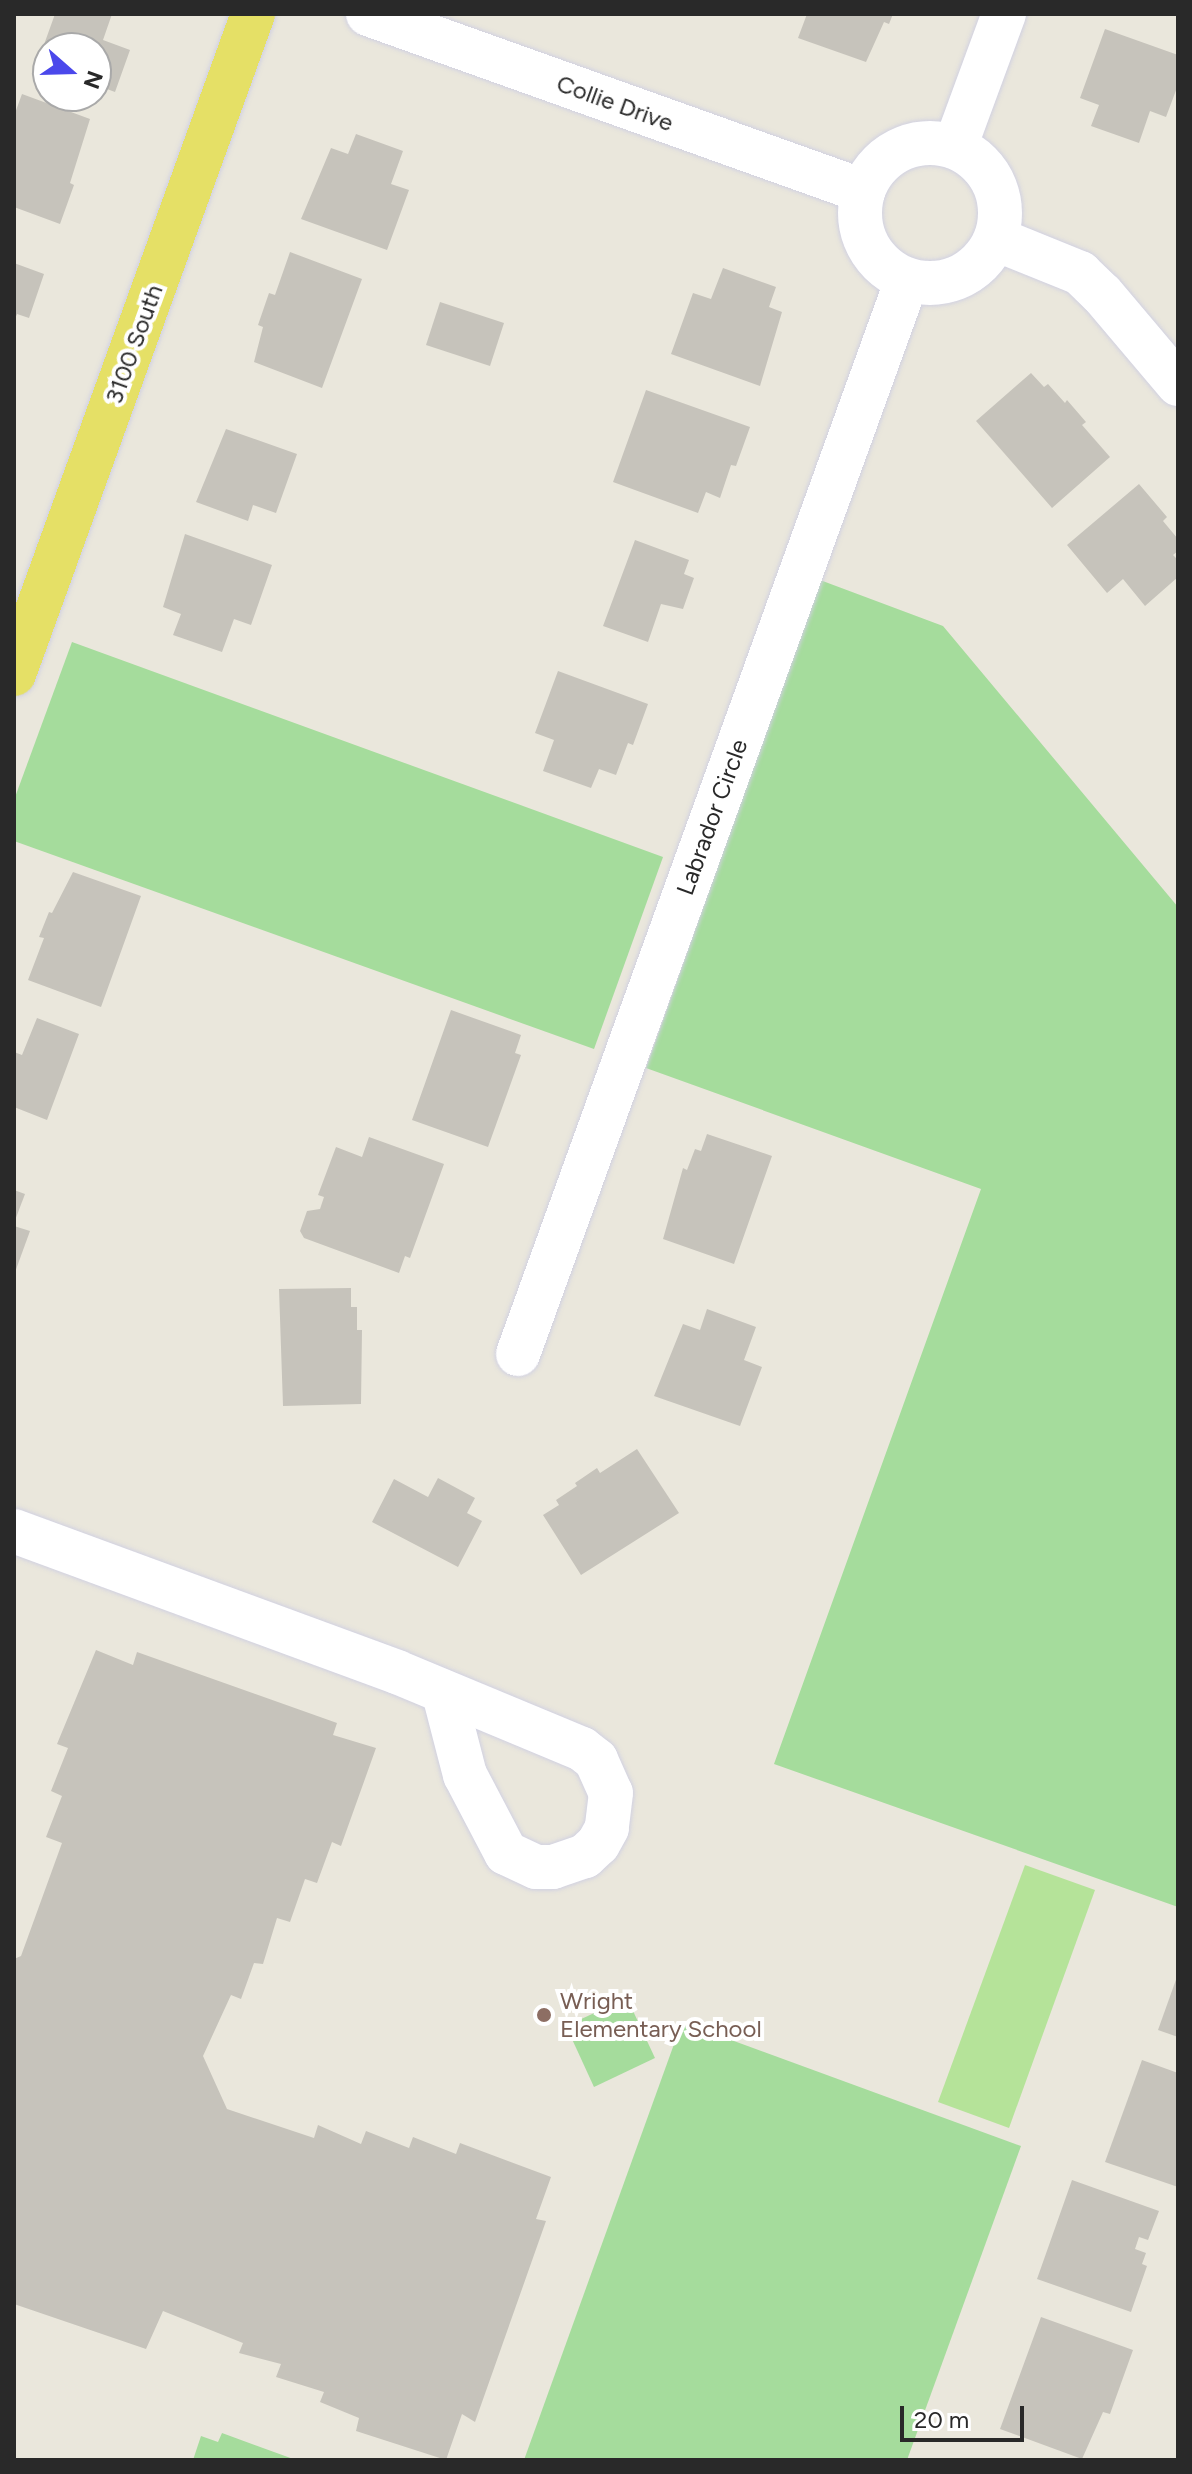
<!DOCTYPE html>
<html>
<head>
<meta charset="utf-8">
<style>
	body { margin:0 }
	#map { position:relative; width:1192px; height:2474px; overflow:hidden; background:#eae7dc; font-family:Figtree,sans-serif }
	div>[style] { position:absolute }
	.green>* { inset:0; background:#a5dc9c }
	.pitch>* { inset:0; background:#b5e399 }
	.building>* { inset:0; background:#c6c3bb }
	.roads { filter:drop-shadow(0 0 2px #d1d1e1) drop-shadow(0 0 2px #d1d1e1) }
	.minor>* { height:44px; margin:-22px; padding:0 22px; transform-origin:22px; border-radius:22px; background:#fff }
	.minor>.ring { margin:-22px; padding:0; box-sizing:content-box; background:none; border:44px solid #fff; border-radius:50% }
	.major>* { height:44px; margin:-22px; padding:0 22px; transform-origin:22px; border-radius:22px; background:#e5e066 }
	.dots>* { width:22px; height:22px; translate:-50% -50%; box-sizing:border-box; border:4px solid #fff; border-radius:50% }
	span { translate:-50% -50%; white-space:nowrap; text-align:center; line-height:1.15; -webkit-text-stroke:8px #fff; paint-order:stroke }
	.street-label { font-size:24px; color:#292929 }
	.education-label { font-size:24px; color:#785e54 }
	.left { translate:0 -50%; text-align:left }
	.frame { position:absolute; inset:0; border:16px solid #292929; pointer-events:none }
	.north { position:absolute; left:32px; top:32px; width:80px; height:80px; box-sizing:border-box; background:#fff; border:2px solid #a9a9a9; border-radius:50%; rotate:110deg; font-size:22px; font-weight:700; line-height:32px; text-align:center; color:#292929 }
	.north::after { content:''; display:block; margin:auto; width:28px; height:36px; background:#4b48eb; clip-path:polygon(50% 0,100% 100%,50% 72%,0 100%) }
	.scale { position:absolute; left:900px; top:2406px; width:124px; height:36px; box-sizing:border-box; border:4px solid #292929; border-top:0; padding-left:10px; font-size:24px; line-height:28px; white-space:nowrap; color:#292929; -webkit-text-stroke:6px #fff; paint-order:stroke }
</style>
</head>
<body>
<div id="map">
	<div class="green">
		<div style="clip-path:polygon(820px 580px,943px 626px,1178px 907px,1178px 1907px,774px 1764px,981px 1189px,646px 1068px)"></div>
		<div style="clip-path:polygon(72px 642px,663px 857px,594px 1049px,14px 841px,14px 800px)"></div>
		<div style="clip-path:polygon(627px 1998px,655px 2058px,594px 2087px,566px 2026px)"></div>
		<div style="clip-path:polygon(682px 2022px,1021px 2146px,907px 2460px,524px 2460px)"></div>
		<div style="clip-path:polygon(222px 2433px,296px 2460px,193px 2460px,201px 2436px,218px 2442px)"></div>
	</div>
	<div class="pitch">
		<div style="clip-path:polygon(1025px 1865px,1095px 1890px,1009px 2128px,938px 2102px)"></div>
	</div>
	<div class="building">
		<div style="clip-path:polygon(55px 14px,112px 14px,103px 40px,130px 50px,115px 92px,96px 85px,96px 48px,48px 48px,48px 68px,37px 64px)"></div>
		<div style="clip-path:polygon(807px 14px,893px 14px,889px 24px,884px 22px,866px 62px,798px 38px)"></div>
		<div style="clip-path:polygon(1105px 29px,1178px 55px,1178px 85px,1166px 117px,1150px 111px,1139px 143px,1091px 126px,1099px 105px,1080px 98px)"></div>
		<div style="clip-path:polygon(22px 94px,90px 119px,70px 183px,74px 185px,60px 224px,14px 207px,14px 116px)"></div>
		<div style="clip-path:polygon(356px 134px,403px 151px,391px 184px,409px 190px,387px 250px,301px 219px,331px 148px,348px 154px)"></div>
		<div style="clip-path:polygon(290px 252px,362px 279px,322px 388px,254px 362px,263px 327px,258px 325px,269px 293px,275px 295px)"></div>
		<div style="clip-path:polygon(14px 263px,44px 274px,29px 318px,17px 314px,14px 321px)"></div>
		<div style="clip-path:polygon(723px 268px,776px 287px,769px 307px,782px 312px,760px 386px,671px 354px,693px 293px,711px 299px)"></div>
		<div style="clip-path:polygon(440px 302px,504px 323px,490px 366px,426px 345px)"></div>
		<div style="clip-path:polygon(1031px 373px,1044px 387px,1048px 384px,1065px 403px,1067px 400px,1086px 422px,1082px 425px,1110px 457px,1052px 508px,976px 421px)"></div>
		<div style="clip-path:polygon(646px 390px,750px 427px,736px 466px,731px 465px,720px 498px,706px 492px,698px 513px,613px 482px)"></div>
		<div style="clip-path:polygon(226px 429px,297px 454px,276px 513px,253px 505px,248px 521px,196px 502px)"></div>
		<div style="clip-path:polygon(1139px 484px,1167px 517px,1163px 521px,1178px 539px,1178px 551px,1173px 555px,1178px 560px,1178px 577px,1145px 606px,1123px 579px,1107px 593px,1067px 545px)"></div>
		<div style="clip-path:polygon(185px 534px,272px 565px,251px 625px,234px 619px,222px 652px,173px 635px,181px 614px,163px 607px)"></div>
		<div style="clip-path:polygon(635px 540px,689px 560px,684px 574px,694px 578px,683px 609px,661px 604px,648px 642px,603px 626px)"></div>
		<div style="clip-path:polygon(558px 671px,648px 704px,633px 745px,628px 743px,616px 775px,599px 769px,591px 788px,543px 771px,554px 740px,535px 733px)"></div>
		<div style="clip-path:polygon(73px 872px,141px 896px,101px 1007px,28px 980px,44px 938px,39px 937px,49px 912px,52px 913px)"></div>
		<div style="clip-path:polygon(451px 1010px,521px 1035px,515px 1053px,521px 1055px,488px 1147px,412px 1120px)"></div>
		<div style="clip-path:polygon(37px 1018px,79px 1034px,47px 1120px,14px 1107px,14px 1052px,22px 1055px)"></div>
		<div style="clip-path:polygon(707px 1134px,772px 1156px,734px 1264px,663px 1239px,683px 1168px,687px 1170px,695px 1149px,701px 1151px)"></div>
		<div style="clip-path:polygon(369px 1137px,444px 1164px,410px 1258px,405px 1256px,399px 1273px,304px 1238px,300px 1231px,307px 1211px,320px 1209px,324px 1197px,318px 1195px,336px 1147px,362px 1157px)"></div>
		<div style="clip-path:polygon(14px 1190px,25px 1194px,14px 1223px)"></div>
		<div style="clip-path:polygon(14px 1226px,30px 1231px,14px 1275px)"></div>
		<div style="clip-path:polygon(351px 1288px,351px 1307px,357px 1307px,357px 1330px,362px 1330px,361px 1404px,283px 1406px,279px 1289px)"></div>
		<div style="clip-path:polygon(707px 1309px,756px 1327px,744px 1360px,762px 1367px,740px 1426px,654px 1396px,683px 1324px,700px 1330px)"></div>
		<div style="clip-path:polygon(637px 1449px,679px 1513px,581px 1575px,543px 1515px,559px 1505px,556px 1500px,577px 1486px,575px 1483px,597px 1468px,600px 1473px)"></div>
		<div style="clip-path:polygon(438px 1478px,475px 1498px,467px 1513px,482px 1521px,458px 1567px,372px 1522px,394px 1479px,428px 1497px)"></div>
		<div style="clip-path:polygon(96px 1650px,133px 1665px,137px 1652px,337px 1723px,333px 1735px,376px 1748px,341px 1846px,332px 1842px,317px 1883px,305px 1879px,290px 1922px,277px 1918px,263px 1964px,254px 1963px,241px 1999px,231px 1995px,203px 2056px,227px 2109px,314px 2138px,318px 2125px,361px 2144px,366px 2131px,409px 2148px,413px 2137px,456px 2154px,460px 2143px,551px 2177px,536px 2219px,546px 2221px,475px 2422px,462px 2414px,446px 2460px,356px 2431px,359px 2418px,320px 2402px,324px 2392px,276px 2377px,281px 2364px,239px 2353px,243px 2343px,163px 2311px,146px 2349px,14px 2304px,14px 1959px,21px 1956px,62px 1843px,46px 1837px,62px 1796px,51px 1791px,68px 1748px,57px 1744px)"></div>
		<div style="clip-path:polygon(1178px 1974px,1178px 2037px,1158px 2030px)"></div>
		<div style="clip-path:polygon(1142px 2060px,1178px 2073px,1178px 2187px,1105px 2162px)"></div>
		<div style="clip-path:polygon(1072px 2180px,1159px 2211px,1148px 2240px,1139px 2237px,1135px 2249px,1146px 2253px,1142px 2264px,1147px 2266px,1131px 2312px,1037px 2279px)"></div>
		<div style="clip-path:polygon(1041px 2317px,1133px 2350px,1110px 2414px,1103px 2412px,1082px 2459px,1000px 2429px)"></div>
	</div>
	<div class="roads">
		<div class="minor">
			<div style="left:368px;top:14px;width:526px;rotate:19.68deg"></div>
			<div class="ring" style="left:860px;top:143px;width:96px;height:96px"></div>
			<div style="left:955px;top:147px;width:142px;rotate:-69.8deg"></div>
			<div style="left:996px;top:239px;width:91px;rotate:22deg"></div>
			<div style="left:1080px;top:273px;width:30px;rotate:44deg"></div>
			<div style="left:1102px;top:294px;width:118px;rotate:49.8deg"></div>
			<div style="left:518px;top:1354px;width:1142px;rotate:-70.09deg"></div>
			<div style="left:14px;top:1531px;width:408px;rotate:20.2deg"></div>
			<div style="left:397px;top:1672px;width:200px;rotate:22.6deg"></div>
			<div style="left:582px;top:1749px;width:18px;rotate:38deg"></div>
			<div style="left:596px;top:1760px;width:36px;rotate:66deg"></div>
			<div style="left:611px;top:1793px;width:35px;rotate:97deg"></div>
			<div style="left:607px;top:1828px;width:18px;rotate:119deg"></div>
			<div style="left:598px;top:1844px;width:18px;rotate:137deg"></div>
			<div style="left:585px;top:1856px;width:34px;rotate:161deg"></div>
			<div style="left:553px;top:1867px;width:17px;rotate:180deg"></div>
			<div style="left:536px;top:1867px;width:33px;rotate:-155deg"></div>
			<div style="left:506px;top:1853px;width:88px;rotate:-117.7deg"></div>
			<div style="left:465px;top:1775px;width:84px;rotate:-104.5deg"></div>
		</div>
		<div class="major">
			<div style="left:14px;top:674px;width:702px;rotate:-70.09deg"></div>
		</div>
	</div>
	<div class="dots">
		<div style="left:544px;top:2015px;background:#8d6e63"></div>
	</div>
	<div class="street-label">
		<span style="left:615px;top:103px;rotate:20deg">Collie Drive</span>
		<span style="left:134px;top:344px;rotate:-70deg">3100 South</span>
		<span style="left:712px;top:817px;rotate:-70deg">Labrador Circle</span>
	</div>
	<div class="education-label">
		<span class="left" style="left:560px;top:2015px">Wright<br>Elementary School</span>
	</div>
	<div class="frame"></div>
	<div class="north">N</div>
	<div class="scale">20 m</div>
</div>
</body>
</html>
